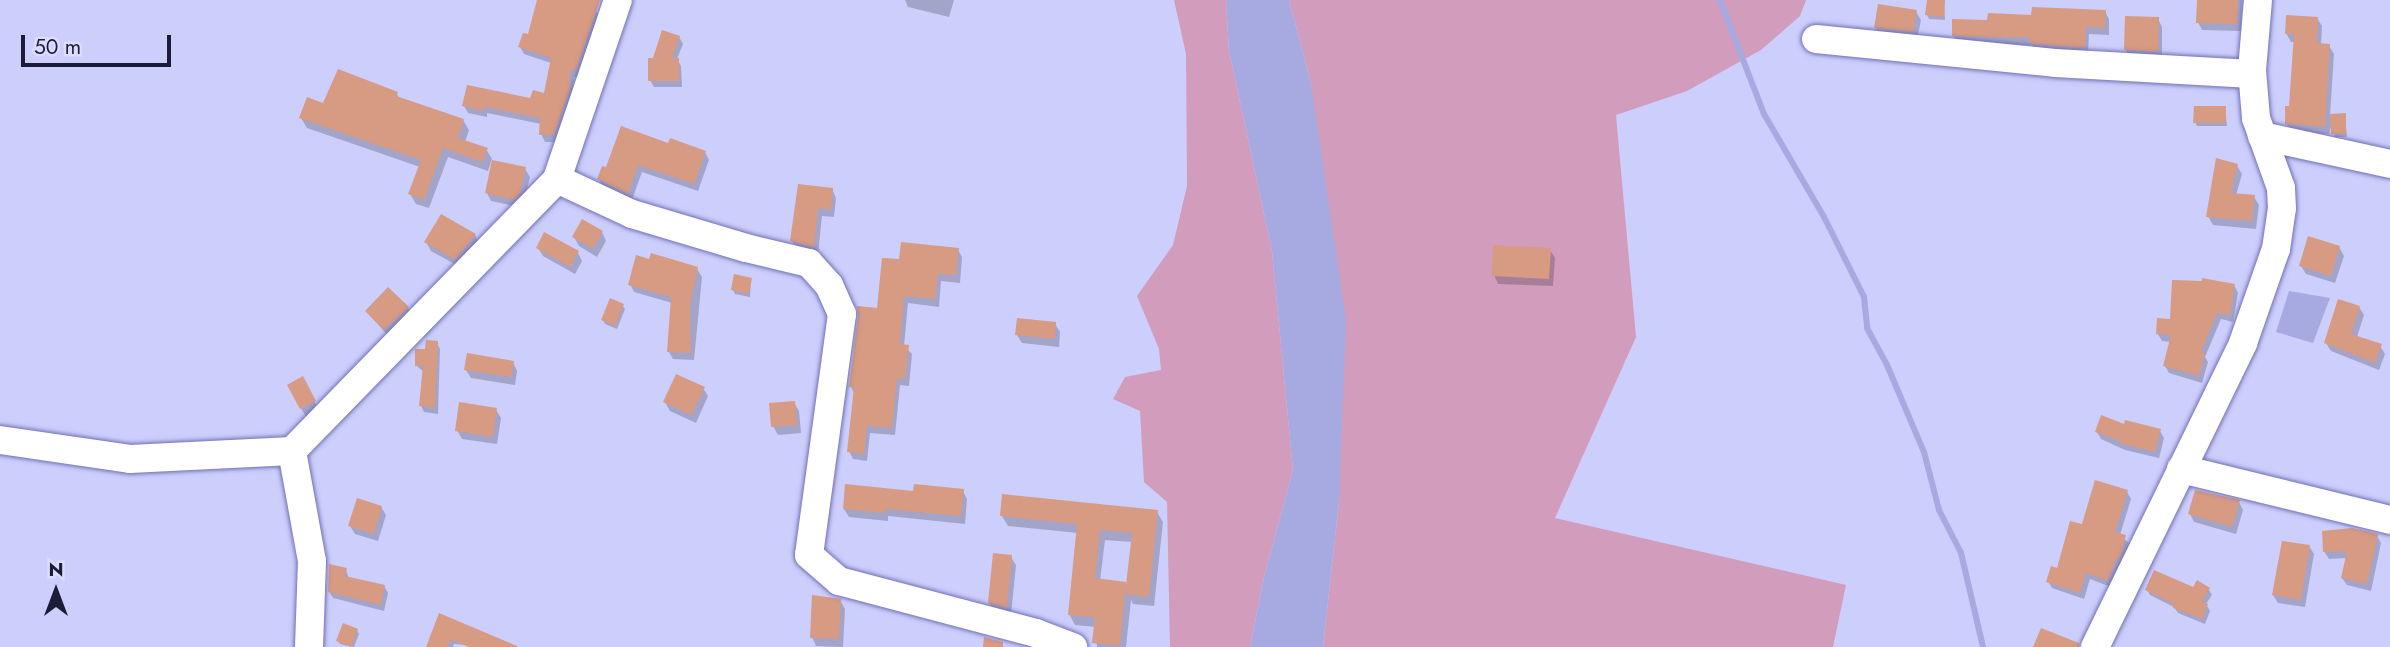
<!DOCTYPE html>
<html>
<head>
<meta charset="utf-8">
<style>
	body { margin:0 }
	#map { position:relative; width:2390px; height:647px; overflow:hidden; background:#cccefc; font-family:Jost,sans-serif }
	div>[style] { position:absolute }
	.green>* { inset:0; background:#d29dbd }
	.water>* { inset:0; background:#a7a9e1 }
	.shadow>* { inset:0; background:#0003 }
	.stream>* { height:6px; margin:-3px; padding:0 3px; transform-origin:3px; border-radius:3px; background:#a7a9e1 }
	.building>* { inset:0; background:#d79a82 }
	.roads { filter:drop-shadow(0 0 2px #7070b5) drop-shadow(0 0 2px #7070b5) }
	.minor>* { height:28px; margin:-14px; padding:0 14px; transform-origin:14px; border-radius:14px; background:#fff }
	span { translate:-50% -50%; white-space:nowrap; text-align:center; line-height:1.15; -webkit-text-stroke:6px #dbddfc; paint-order:stroke }
	.north { position:absolute; left:21px; top:556px; width:70px; height:70px; -webkit-text-stroke:5px #dbddfc; paint-order:stroke; rotate:0deg; font-size:19px; font-weight:700; line-height:28px; text-align:center; color:#1c1c38 }
	.north::after { content:''; display:block; margin:auto; width:24px; height:32px; background:#1c1c38; clip-path:polygon(50% 0,100% 100%,50% 72%,0 100%) }
	.scale { position:absolute; left:21px; top:35px; width:150px; height:32px; box-sizing:border-box; border:4px solid #1c1c38; border-top:0; padding-left:9px; font-size:21px; line-height:24px; white-space:nowrap; color:#1c1c38; -webkit-text-stroke:5px #dbddfc; paint-order:stroke }
</style>
</head>
<body>
<div id="map">
	<div class="green">
		<div style="clip-path:polygon(1174px 0,1226px 0,1229px 50px,1272px 251px,1293px 470px,1264px 577px,1250px 647px,1170px 647px,1167px 502px,1144px 482px,1140px 411px,1113px 399px,1125px 377px,1161px 370px,1159px 349px,1137px 296px,1173px 245px,1187px 186px,1186px 54px)"></div>
		<div style="clip-path:polygon(1289px 0,1806px 0,1800px 16px,1761px 50px,1687px 91px,1616px 115px,1636px 337px,1555px 518px,1846px 585px,1833px 647px,1323px 647px,1339px 501px,1311px 84px)"></div>
	</div>
	<div class="water">
		<div style="clip-path:polygon(1226px 0,1289px 0,1311px 84px,1346px 320px,1339px 501px,1323px 647px,1250px 647px,1264px 577px,1293px 470px,1272px 251px,1229px 50px)"></div>
		<div style="clip-path:polygon(2289px 291px,2330px 298px,2313px 343px,2276px 332px)"></div>
	</div>
	<div class="shadow">
		<div style="clip-path:polygon(554px 0,572px 0,596px 11px,600px 19px,580px 78px,574px 77px,573px 99px,558px 142px,545px 142px,541px 134px,541px 124px,487px 113px,487px 117px,468px 113px,464px 106px,532px 100px,545px 95px,551px 63px,524px 54px,520px 47px)"></div>
		<div style="clip-path:polygon(905px 0,954px 0,949px 17px,908px 7px)"></div>
		<div style="clip-path:polygon(2198px 0,2242px 0,2241px 31px,2202px 30px,2198px 22px)"></div>
		<div style="clip-path:polygon(1944px 2px,1945px 20px,1929px 19px,1927px 15px)"></div>
		<div style="clip-path:polygon(1916px 12px,1921px 20px,1917px 40px,1880px 36px,1876px 28px)"></div>
		<div style="clip-path:polygon(2105px 12px,2109px 19px,2109px 35px,2089px 34px,2088px 55px,2035px 51px,2032px 45px,1958px 43px,1953px 35px,1989px 21px)"></div>
		<div style="clip-path:polygon(2317px 18px,2322px 26px,2321px 45px,2329px 46px,2334px 54px,2330px 116px,2345px 115px,2347px 137px,2335px 137px,2332px 123px,2329px 134px,2292px 132px,2287px 124px,2291px 108px,2296px 42px,2291px 42px,2286px 33px)"></div>
		<div style="clip-path:polygon(2158px 19px,2162px 27px,2162px 60px,2130px 58px,2126px 50px)"></div>
		<div style="clip-path:polygon(679px 37px,683px 44px,677px 59px,681px 66px,682px 87px,654px 87px,650px 80px,654px 60px)"></div>
		<div style="clip-path:polygon(397px 94px,400px 100px,463px 120px,469px 130px,465px 142px,486px 149px,492px 159px,488px 171px,448px 157px,429px 208px,416px 204px,410px 194px,420px 167px,307px 128px,301px 118px,324px 105px)"></div>
		<div style="clip-path:polygon(2225px 107px,2227px 126px,2197px 126px,2195px 122px)"></div>
		<div style="clip-path:polygon(669px 145px,705px 152px,709px 160px,698px 191px,642px 172px,632px 200px,603px 187px,599px 179px,607px 169px)"></div>
		<div style="clip-path:polygon(2237px 166px,2242px 174px,2236px 195px,2254px 197px,2259px 205px,2256px 229px,2213px 225px,2208px 216px)"></div>
		<div style="clip-path:polygon(525px 169px,530px 177px,524px 202px,519px 207px,491px 201px,487px 193px)"></div>
		<div style="clip-path:polygon(832px 189px,836px 198px,834px 217px,822px 216px,818px 255px,797px 249px,792px 241px)"></div>
		<div style="clip-path:polygon(602px 232px,606px 241px,597px 257px,579px 246px,574px 237px)"></div>
		<div style="clip-path:polygon(475px 235px,479px 243px,460px 267px,431px 251px,426px 242px)"></div>
		<div style="clip-path:polygon(2339px 247px,2344px 256px,2335px 283px,2306px 274px,2301px 266px)"></div>
		<div style="clip-path:polygon(538px 248px,578px 253px,582px 261px,575px 274px,543px 256px)"></div>
		<div style="clip-path:polygon(958px 250px,962px 257px,960px 283px,941px 281px,939px 307px,908px 303px,904px 346px,912px 354px,909px 386px,900px 385px,895px 435px,870px 433px,867px 461px,853px 459px,849px 451px,855px 395px,851px 387px,900px 261px)"></div>
		<div style="clip-path:polygon(1550px 250px,1555px 258px,1553px 286px,1498px 284px,1494px 275px)"></div>
		<div style="clip-path:polygon(697px 269px,702px 277px,694px 360px,673px 359px,669px 352px,672px 303px,634px 292px,630px 284px)"></div>
		<div style="clip-path:polygon(751px 279px,750px 297px,735px 294px,733px 290px)"></div>
		<div style="clip-path:polygon(2203px 283px,2234px 285px,2238px 293px,2233px 322px,2221px 319px,2205px 357px,2208px 362px,2202px 383px,2169px 373px,2165px 366px,2171px 342px,2162px 341px,2158px 334px)"></div>
		<div style="clip-path:polygon(623px 306px,625px 309px,617px 329px,605px 324px,603px 320px)"></div>
		<div style="clip-path:polygon(2359px 307px,2364px 315px,2357px 337px,2380px 346px,2385px 354px,2379px 370px,2331px 351px,2326px 343px)"></div>
		<div style="clip-path:polygon(408px 308px,413px 316px,389px 337px,367px 312px)"></div>
		<div style="clip-path:polygon(1055px 324px,1060px 332px,1059px 347px,1022px 343px,1017px 335px)"></div>
		<div style="clip-path:polygon(437px 343px,440px 349px,438px 414px,424px 412px,421px 406px,424px 372px,417px 366px)"></div>
		<div style="clip-path:polygon(513px 362px,517px 371px,515px 385px,471px 378px,466px 370px)"></div>
		<div style="clip-path:polygon(302px 379px,319px 410px,306px 417px,289px 386px)"></div>
		<div style="clip-path:polygon(703px 388px,708px 396px,696px 423px,670px 411px,665px 402px)"></div>
		<div style="clip-path:polygon(794px 403px,799px 411px,801px 433px,778px 435px,773px 426px)"></div>
		<div style="clip-path:polygon(496px 410px,501px 418px,497px 444px,462px 439px,457px 430px)"></div>
		<div style="clip-path:polygon(2126px 426px,2160px 431px,2164px 438px,2159px 458px,2125px 450px,2101px 439px,2097px 432px)"></div>
		<div style="clip-path:polygon(963px 491px,967px 499px,965px 524px,888px 516px,888px 521px,849px 517px,844px 509px)"></div>
		<div style="clip-path:polygon(2127px 492px,2131px 499px,2120px 535px,2129px 543px,2124px 564px,2111px 587px,2090px 579px,2084px 599px,2052px 588px,2048px 581px)"></div>
		<div style="clip-path:polygon(2239px 502px,2243px 510px,2236px 534px,2194px 522px,2190px 514px)"></div>
		<div style="clip-path:polygon(381px 507px,386px 515px,378px 541px,355px 534px,350px 526px)"></div>
		<div style="clip-path:polygon(evenodd,1157px 512px,1163px 522px,1154px 606px,1133px 604px,1131px 600px,1126px 647px,1097px 647px,1096px 627px,1075px 625px,1069px 614px,1078px 533px,1008px 526px,1002px 516px,1157px 512px,1105px 540px,1132px 542px,1128px 587px,1125px 583px,1100px 581px,1105px 540px)"></div>
		<div style="clip-path:polygon(2377px 536px,2381px 543px,2371px 591px,2347px 585px,2342px 578px,2347px 558px,2329px 559px,2324px 551px)"></div>
		<div style="clip-path:polygon(2309px 546px,2314px 554px,2305px 607px,2278px 603px,2273px 595px)"></div>
		<div style="clip-path:polygon(1011px 557px,1016px 565px,1011px 615px,994px 611px,989px 603px)"></div>
		<div style="clip-path:polygon(346px 570px,349px 579px,384px 586px,388px 593px,384px 611px,333px 598px,329px 591px)"></div>
		<div style="clip-path:polygon(2147px 590px,2209px 590px,2212px 595px,2206px 604px,2210px 611px,2205px 624px,2178px 613px,2174px 607px,2150px 595px)"></div>
		<div style="clip-path:polygon(840px 600px,845px 609px,843px 647px,816px 646px,812px 637px)"></div>
		<div style="clip-path:polygon(440px 616px,494px 647px,454px 644px,453px 647px,427px 647px)"></div>
		<div style="clip-path:polygon(357px 630px,359px 634px,354px 647px,340px 644px,338px 641px)"></div>
	</div>
	<div class="stream">
		<div style="left:1720px;top:0;width:122px;rotate:68.9deg"></div>
		<div style="left:1764px;top:114px;width:119px;rotate:59.8deg"></div>
		<div style="left:1824px;top:217px;width:89px;rotate:63.4deg"></div>
		<div style="left:1864px;top:297px;width:31px;rotate:84deg"></div>
		<div style="left:1867px;top:328px;width:42px;rotate:61.6deg"></div>
		<div style="left:1887px;top:365px;width:95px;rotate:67deg"></div>
		<div style="left:1924px;top:452px;width:60px;rotate:75.5deg"></div>
		<div style="left:1939px;top:510px;width:48px;rotate:62.9deg"></div>
		<div style="left:1961px;top:553px;width:97px;rotate:76.8deg"></div>
	</div>
	<div class="building">
		<div style="clip-path:polygon(537px 0,600px 0,576px 71px,570px 70px,570px 90px,554px 135px,539px 135px,540px 118px,484px 107px,483px 111px,462px 106px,467px 85px,530px 98px,533px 90px,544px 93px,551px 58px,518px 47px,523px 33px,528px 34px)"></div>
		<div style="clip-path:polygon(1927px 0,1945px 0,1944px 17px,1925px 15px)"></div>
		<div style="clip-path:polygon(2197px 0,2238px 0,2237px 24px,2196px 23px)"></div>
		<div style="clip-path:polygon(1878px 4px,1917px 10px,1913px 32px,1874px 28px)"></div>
		<div style="clip-path:polygon(2032px 7px,2106px 10px,2105px 28px,2086px 27px,2085px 48px,2029px 44px,2030px 38px,1952px 36px,1952px 19px,1987px 20px,1988px 13px,2031px 15px)"></div>
		<div style="clip-path:polygon(2286px 15px,2318px 17px,2317px 43px,2330px 44px,2325px 127px,2285px 124px,2285px 106px,2289px 106px,2294px 34px,2285px 34px)"></div>
		<div style="clip-path:polygon(2125px 16px,2159px 17px,2158px 52px,2124px 50px)"></div>
		<div style="clip-path:polygon(662px 30px,680px 36px,672px 58px,679px 58px,679px 81px,648px 81px,648px 58px,653px 58px)"></div>
		<div style="clip-path:polygon(338px 69px,398px 92px,396px 96px,464px 119px,458px 138px,488px 148px,482px 162px,443px 148px,424px 200px,408px 194px,421px 160px,299px 118px,307px 97px,323px 103px)"></div>
		<div style="clip-path:polygon(2194px 106px,2226px 106px,2226px 123px,2193px 123px)"></div>
		<div style="clip-path:polygon(2346px 113px,2346px 134px,2331px 134px,2330px 114px)"></div>
		<div style="clip-path:polygon(621px 126px,668px 143px,670px 138px,706px 151px,694px 184px,638px 165px,628px 194px,597px 179px,602px 166px,606px 167px)"></div>
		<div style="clip-path:polygon(2216px 158px,2238px 164px,2231px 193px,2255px 195px,2252px 221px,2206px 217px)"></div>
		<div style="clip-path:polygon(492px 160px,526px 167px,520px 193px,514px 200px,485px 193px)"></div>
		<div style="clip-path:polygon(798px 184px,833px 188px,831px 210px,818px 208px,814px 248px,790px 241px)"></div>
		<div style="clip-path:polygon(441px 214px,476px 234px,455px 260px,424px 242px)"></div>
		<div style="clip-path:polygon(582px 219px,603px 231px,593px 249px,572px 237px)"></div>
		<div style="clip-path:polygon(544px 232px,579px 251px,570px 267px,536px 248px)"></div>
		<div style="clip-path:polygon(2308px 236px,2340px 246px,2331px 276px,2299px 266px)"></div>
		<div style="clip-path:polygon(901px 242px,959px 248px,956px 275px,938px 274px,935px 299px,904px 296px,900px 344px,909px 345px,905px 379px,897px 378px,892px 428px,867px 426px,864px 454px,847px 452px,854px 387px,849px 387px,858px 316px,857px 306px,877px 308px,882px 258px,899px 259px)"></div>
		<div style="clip-path:polygon(1493px 245px,1551px 248px,1549px 279px,1492px 276px)"></div>
		<div style="clip-path:polygon(651px 253px,698px 267px,690px 305px,691px 353px,667px 352px,671px 297px,628px 285px,636px 255px,649px 259px)"></div>
		<div style="clip-path:polygon(734px 274px,752px 278px,749px 294px,731px 290px)"></div>
		<div style="clip-path:polygon(2202px 278px,2235px 284px,2230px 315px,2217px 313px,2201px 352px,2205px 353px,2199px 376px,2163px 366px,2171px 335px,2156px 334px,2157px 318px,2170px 319px,2172px 280px,2202px 281px)"></div>
		<div style="clip-path:polygon(388px 287px,409px 307px,384px 330px,365px 311px)"></div>
		<div style="clip-path:polygon(610px 298px,624px 304px,615px 326px,601px 320px)"></div>
		<div style="clip-path:polygon(2338px 299px,2360px 306px,2351px 334px,2382px 344px,2375px 363px,2324px 343px)"></div>
		<div style="clip-path:polygon(1017px 318px,1056px 322px,1055px 339px,1015px 335px)"></div>
		<div style="clip-path:polygon(426px 340px,438px 341px,435px 408px,419px 406px,423px 366px,415px 366px,415px 349px,425px 349px)"></div>
		<div style="clip-path:polygon(467px 353px,514px 361px,511px 377px,464px 370px)"></div>
		<div style="clip-path:polygon(676px 374px,705px 387px,691px 415px,663px 402px)"></div>
		<div style="clip-path:polygon(303px 376px,316px 401px,300px 409px,287px 385px)"></div>
		<div style="clip-path:polygon(795px 401px,797px 425px,771px 427px,769px 403px)"></div>
		<div style="clip-path:polygon(459px 402px,497px 408px,493px 437px,455px 431px)"></div>
		<div style="clip-path:polygon(2101px 415px,2124px 424px,2125px 420px,2161px 429px,2155px 452px,2119px 443px,2120px 441px,2095px 432px)"></div>
		<div style="clip-path:polygon(2095px 480px,2128px 490px,2115px 532px,2126px 535px,2120px 557px,2116px 559px,2108px 581px,2086px 573px,2080px 593px,2046px 582px,2051px 566px,2057px 568px,2070px 521px,2082px 524px)"></div>
		<div style="clip-path:polygon(845px 484px,913px 491px,914px 484px,964px 489px,961px 516px,885px 509px,884px 513px,843px 509px)"></div>
		<div style="clip-path:polygon(2195px 490px,2240px 500px,2232px 527px,2188px 514px)"></div>
		<div style="clip-path:polygon(1002px 494px,1158px 510px,1149px 597px,1125px 594px,1132px 533px,1100px 530px,1095px 578px,1126px 582px,1120px 646px,1092px 643px,1095px 617px,1068px 615px,1077px 524px,1000px 516px)"></div>
		<div style="clip-path:polygon(357px 498px,382px 506px,374px 534px,348px 526px)"></div>
		<div style="clip-path:polygon(2352px 528px,2378px 534px,2367px 584px,2341px 578px,2347px 551px,2323px 552px,2322px 531px)"></div>
		<div style="clip-path:polygon(2282px 541px,2310px 545px,2301px 600px,2272px 595px)"></div>
		<div style="clip-path:polygon(993px 553px,1012px 555px,1007px 608px,988px 603px)"></div>
		<div style="clip-path:polygon(329px 564px,347px 568px,345px 576px,385px 585px,381px 605px,328px 592px)"></div>
		<div style="clip-path:polygon(2154px 570px,2193px 587px,2197px 580px,2210px 588px,2202px 602px,2208px 604px,2202px 619px,2173px 608px,2174px 604px,2145px 590px)"></div>
		<div style="clip-path:polygon(812px 595px,841px 599px,839px 639px,810px 638px)"></div>
		<div style="clip-path:polygon(439px 613px,517px 646px,517px 647px,469px 647px,451px 640px,447px 647px,426px 647px)"></div>
		<div style="clip-path:polygon(343px 623px,358px 629px,351px 647px,336px 641px)"></div>
		<div style="clip-path:polygon(2041px 628px,2079px 643px,2079px 647px,2033px 647px)"></div>
		<div style="clip-path:polygon(984px 637px,1003px 642px,1003px 647px,983px 647px)"></div>
	</div>
	<div class="roads">
		<div class="minor">
			<div style="left:1816px;top:39px;width:240px;rotate:5.7deg"></div>
			<div style="left:2055px;top:63px;width:197px;rotate:3.2deg"></div>
			<div style="left:2262px;top:136px;width:131px;rotate:12.3deg"></div>
			<div style="left:557px;top:179px;width:83px;rotate:25deg"></div>
			<div style="left:632px;top:214px;width:119px;rotate:16.6deg"></div>
			<div style="left:746px;top:248px;width:65px;rotate:13.4deg"></div>
			<div style="left:809px;top:263px;width:30px;rotate:48deg"></div>
			<div style="left:829px;top:285px;width:32px;rotate:66deg"></div>
			<div style="left:842px;top:314px;width:243px;rotate:97.8deg"></div>
			<div style="left:809px;top:555px;width:40px;rotate:41deg"></div>
			<div style="left:839px;top:581px;width:204px;rotate:14.8deg"></div>
			<div style="left:1036px;top:633px;width:40px;rotate:21deg"></div>
			<div style="left:0;top:440px;width:131px;rotate:8.3deg"></div>
			<div style="left:130px;top:459px;width:162px;rotate:-2.8deg"></div>
			<div style="left:292px;top:451px;width:380px;rotate:-45.7deg"></div>
			<div style="left:557px;top:179px;width:189px;rotate:-71.2deg"></div>
			<div style="left:292px;top:451px;width:112px;rotate:79.7deg"></div>
			<div style="left:312px;top:561px;width:86px;rotate:92deg"></div>
			<div style="left:2181px;top:469px;width:215px;rotate:13.7deg"></div>
			<div style="left:2095px;top:647px;width:338px;rotate:-64deg"></div>
			<div style="left:2243px;top:343px;width:100px;rotate:-70.7deg"></div>
			<div style="left:2276px;top:249px;width:41px;rotate:-81.7deg"></div>
			<div style="left:2282px;top:208px;width:20px;rotate:-93deg"></div>
			<div style="left:2281px;top:188px;width:74px;rotate:-109.7deg"></div>
			<div style="left:2256px;top:118px;width:48px;rotate:-94.8deg"></div>
			<div style="left:2252px;top:70px;width:70px;rotate:-85.1deg"></div>
		</div>
	</div>
	<div class="north">N</div>
	<div class="scale">50 m</div>
</div>
</body>
</html>
